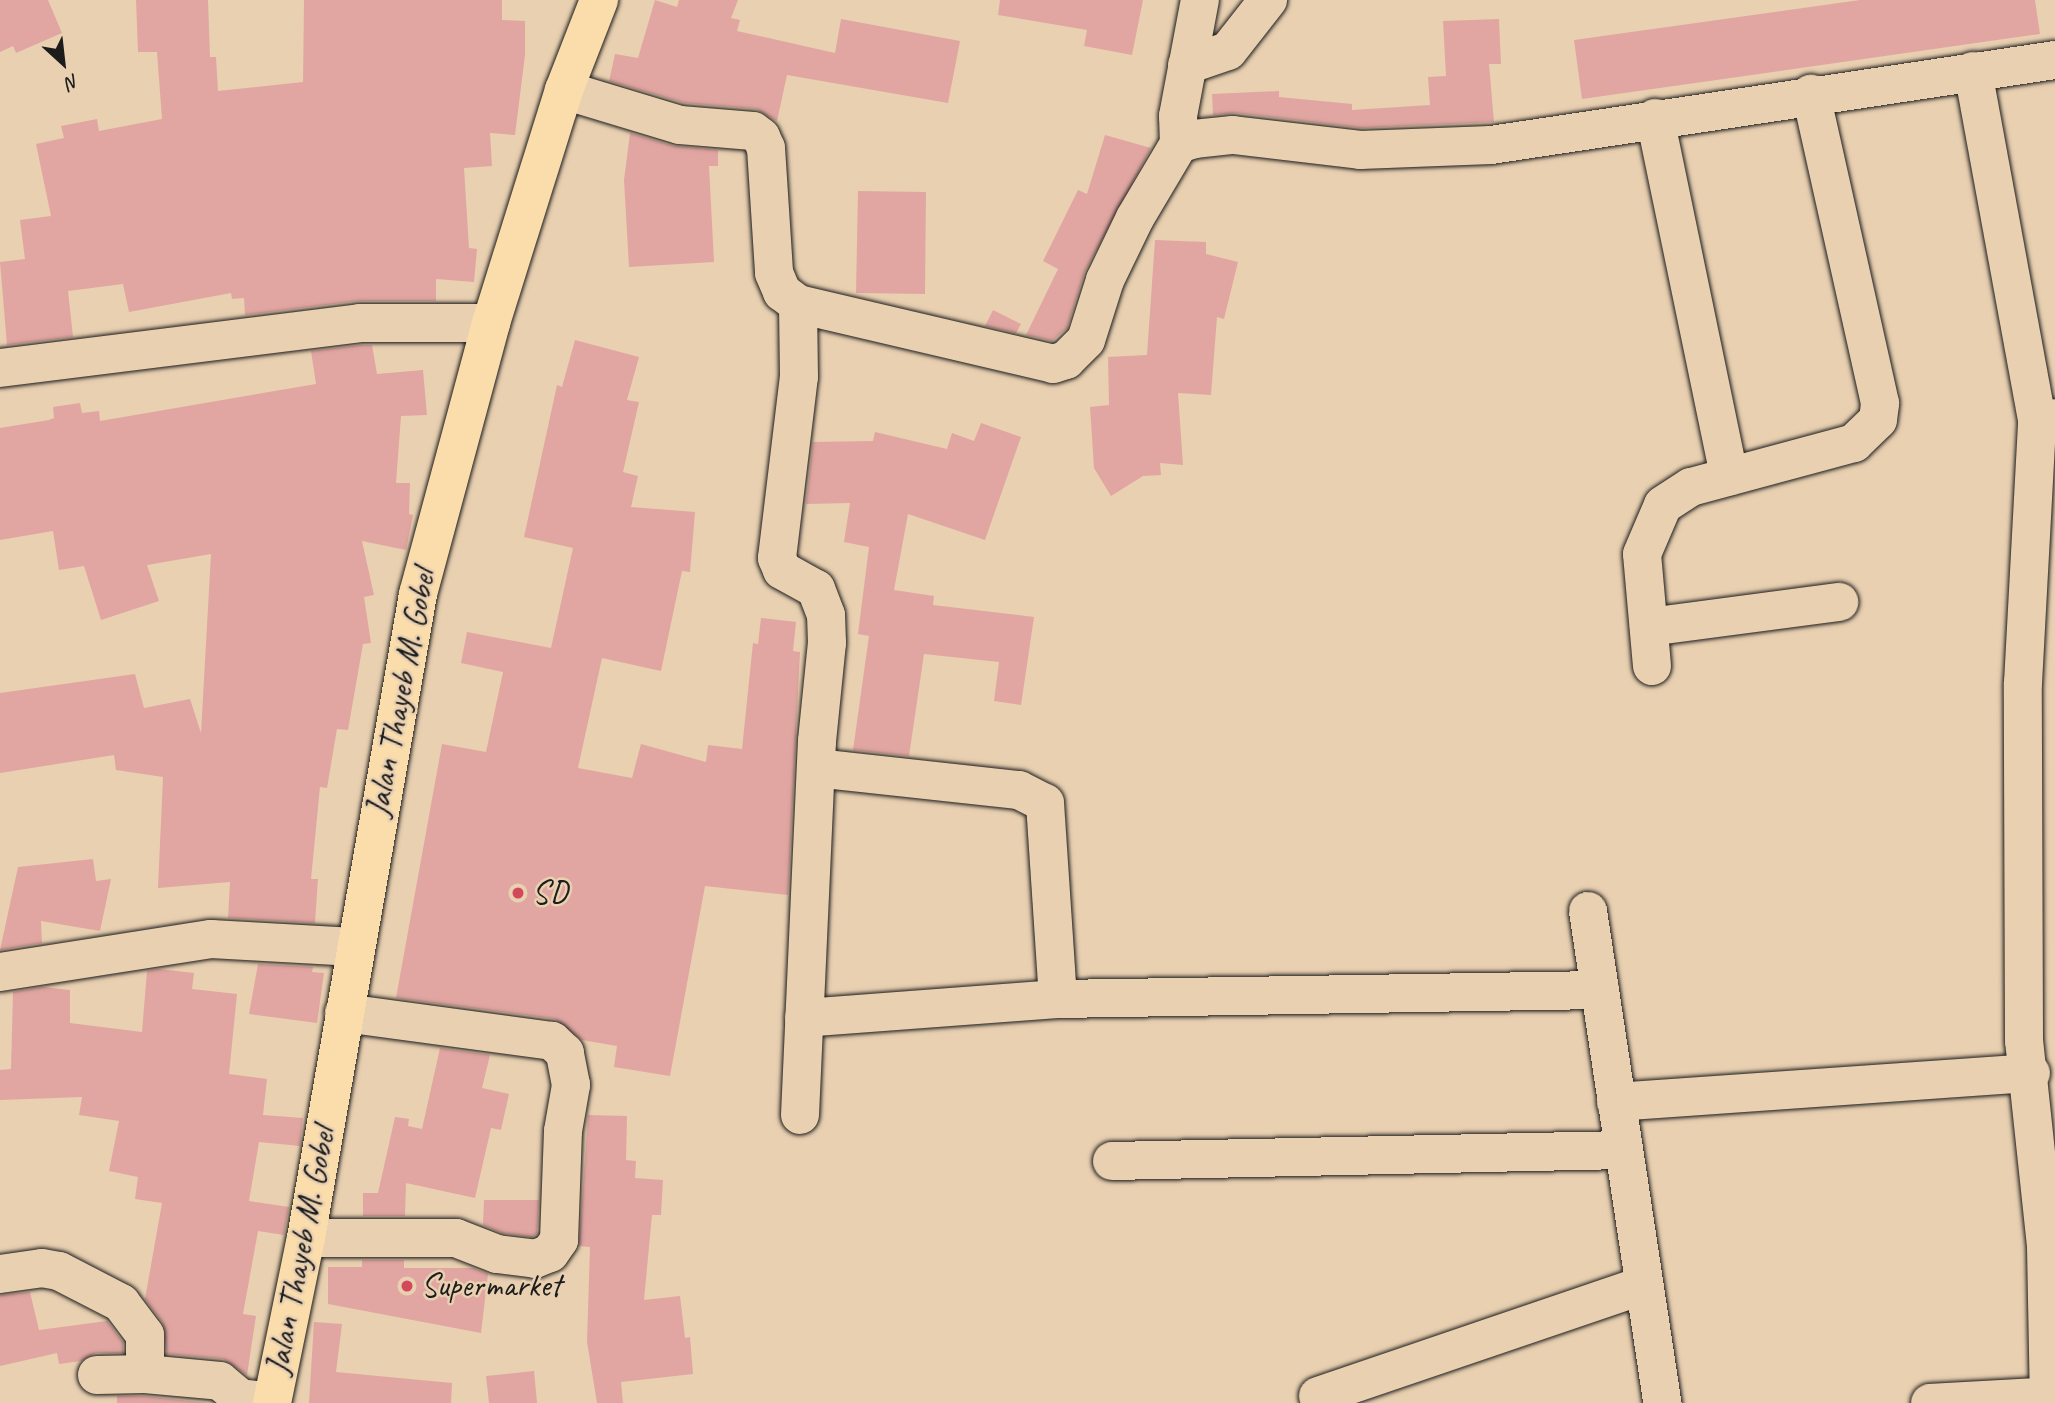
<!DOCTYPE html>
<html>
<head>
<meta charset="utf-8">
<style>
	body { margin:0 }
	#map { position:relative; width:2055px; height:1403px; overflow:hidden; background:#e9d0b1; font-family:Caveat,sans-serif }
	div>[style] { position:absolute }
	.building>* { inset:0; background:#e1a6a1 }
	.roads { filter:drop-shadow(0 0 2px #1c1c1c) drop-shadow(0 0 2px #1c1c1c) }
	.minor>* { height:38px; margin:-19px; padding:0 19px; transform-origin:19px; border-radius:19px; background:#e9d0b1 }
	.major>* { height:38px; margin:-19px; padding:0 19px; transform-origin:19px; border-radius:19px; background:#fbddab }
	.dots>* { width:19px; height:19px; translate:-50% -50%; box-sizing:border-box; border:4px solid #e9d0b1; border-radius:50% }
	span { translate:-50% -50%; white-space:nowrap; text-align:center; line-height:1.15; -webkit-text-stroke:5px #e9d0b1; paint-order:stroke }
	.street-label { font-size:33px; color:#1c1c1c }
	.poi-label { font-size:33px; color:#1c1c1c }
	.left { translate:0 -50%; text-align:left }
	.north { position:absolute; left:28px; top:28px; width:70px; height:70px; -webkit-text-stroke:5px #e9d0b1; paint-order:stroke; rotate:153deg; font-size:19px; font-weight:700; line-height:28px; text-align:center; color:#1c1c1c }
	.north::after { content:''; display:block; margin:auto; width:24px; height:32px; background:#1c1c1c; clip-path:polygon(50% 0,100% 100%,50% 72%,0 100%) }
</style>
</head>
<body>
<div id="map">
	<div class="building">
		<div style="clip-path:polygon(0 0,48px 0,62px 33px,16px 53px,13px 46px,0 52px)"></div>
		<div style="clip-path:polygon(136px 0,208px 0,210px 57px,216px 57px,218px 91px,303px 82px,304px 0,502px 0,502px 20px,525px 21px,525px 55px,515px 135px,490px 133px,492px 166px,464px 168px,469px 248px,477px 249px,474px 282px,436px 279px,436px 301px,357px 301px,245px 315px,244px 298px,232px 299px,231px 293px,129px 312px,123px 284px,68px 291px,73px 337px,7px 345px,0 262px,25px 259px,20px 220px,51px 216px,36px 144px,64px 138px,61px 126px,97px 119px,99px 131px,162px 119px,157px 52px,138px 52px)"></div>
		<div style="clip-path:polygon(655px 0,677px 7px,679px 0,738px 0,731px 18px,740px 20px,737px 31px,835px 53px,841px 19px,960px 41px,948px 103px,787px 75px,777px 121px,756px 109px,684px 103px,609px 81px,615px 54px,638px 58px)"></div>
		<div style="clip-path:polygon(1000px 0,1143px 0,1132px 55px,1084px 46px,1087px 30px,998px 15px)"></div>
		<div style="clip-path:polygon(1860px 0,2035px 0,2040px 34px,1582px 99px,1574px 40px)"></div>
		<div style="clip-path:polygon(1499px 19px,1501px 64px,1489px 64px,1494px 122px,1361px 128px,1236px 113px,1213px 115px,1212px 94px,1279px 91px,1279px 97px,1352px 104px,1352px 110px,1430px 105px,1428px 77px,1446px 76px,1443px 21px)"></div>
		<div style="clip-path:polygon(630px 133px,674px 146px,718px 150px,718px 166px,709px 166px,714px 262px,629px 267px,624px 180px)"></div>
		<div style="clip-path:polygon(1105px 135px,1151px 148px,1085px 271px,1067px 328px,1052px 341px,1026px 335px,1058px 269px,1043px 261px,1078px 190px,1087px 194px)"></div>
		<div style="clip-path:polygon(858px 191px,926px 192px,925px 294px,856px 293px)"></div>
		<div style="clip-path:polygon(1155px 240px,1206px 242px,1206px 254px,1238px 262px,1224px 319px,1217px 317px,1211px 395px,1178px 393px,1183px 465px,1160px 463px,1161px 475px,1143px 476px,1111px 496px,1094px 468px,1090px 407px,1109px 405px,1108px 357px,1147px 355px)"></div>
		<div style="clip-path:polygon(993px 310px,1021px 324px,1016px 333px,985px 326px)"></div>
		<div style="clip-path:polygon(575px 340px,639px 357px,627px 400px,639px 402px,623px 472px,638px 476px,631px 507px,695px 512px,690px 572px,682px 571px,661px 671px,602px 658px,578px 768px,632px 778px,641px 744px,706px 762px,708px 745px,742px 749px,753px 643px,758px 644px,761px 618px,796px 622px,793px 651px,800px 652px,788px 895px,705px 886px,670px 1076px,614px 1067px,617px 1046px,582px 1040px,555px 1019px,396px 998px,442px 744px,486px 752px,503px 672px,461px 663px,467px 632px,551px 648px,573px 548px,524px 537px,557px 385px,562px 387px)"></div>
		<div style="clip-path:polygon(361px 345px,372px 345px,377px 374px,423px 370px,427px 415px,401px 416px,396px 483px,410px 483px,409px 514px,413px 515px,406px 550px,362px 541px,374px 595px,364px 597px,371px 643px,363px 644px,348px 730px,337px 729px,327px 788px,320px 787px,311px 879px,318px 879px,315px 923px,228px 918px,230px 882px,158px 888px,163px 777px,116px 770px,114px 755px,0 773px,0 693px,135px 674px,144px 708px,190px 699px,201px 733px,211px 554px,147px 565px,159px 601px,101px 620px,84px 566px,59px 570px,53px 531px,0 540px,0 428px,49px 420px,54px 418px,53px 407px,80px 403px,82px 413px,99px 411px,100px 421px,316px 384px,311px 351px)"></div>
		<div style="clip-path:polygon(981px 423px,1021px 437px,985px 540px,908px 514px,894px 590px,934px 596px,933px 605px,1034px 617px,1021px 705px,994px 701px,999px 662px,924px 654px,909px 756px,853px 750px,869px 636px,858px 634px,869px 547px,844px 542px,850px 503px,806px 504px,813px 442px,873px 441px,875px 432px,947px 449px,952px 433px,974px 441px)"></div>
		<div style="clip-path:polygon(93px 859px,96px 881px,111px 879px,100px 931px,41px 921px,42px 943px,0 950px,18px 867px)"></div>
		<div style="clip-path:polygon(258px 964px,313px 967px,312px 972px,324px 973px,317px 1023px,249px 1014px)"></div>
		<div style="clip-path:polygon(159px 969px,194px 973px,192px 989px,237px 994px,229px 1074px,267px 1079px,263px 1115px,303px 1118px,300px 1146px,259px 1142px,249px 1201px,289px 1207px,284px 1235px,258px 1231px,243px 1314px,256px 1316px,247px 1375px,223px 1359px,167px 1354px,163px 1323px,145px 1299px,162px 1203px,135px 1199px,138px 1177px,109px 1171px,119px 1121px,79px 1115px,82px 1097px,0 1100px,0 1070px,11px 1069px,13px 992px,43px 987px,70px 990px,70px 1023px,142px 1032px,147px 971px)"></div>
		<div style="clip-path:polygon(440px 1048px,490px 1055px,482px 1088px,509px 1094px,501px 1130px,491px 1128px,475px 1198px,406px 1183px,405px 1216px,363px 1216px,363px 1193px,378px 1193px,395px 1117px,409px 1119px,408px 1126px,422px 1129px)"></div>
		<div style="clip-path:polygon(588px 1115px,627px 1116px,626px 1160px,636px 1161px,635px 1178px,663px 1180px,661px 1215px,652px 1215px,644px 1300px,680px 1296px,685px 1338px,690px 1337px,693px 1374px,621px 1382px,623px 1403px,597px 1403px,587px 1342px,590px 1247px,579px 1246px)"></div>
		<div style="clip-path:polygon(484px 1200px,539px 1200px,537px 1233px,532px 1237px,502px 1233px,483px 1225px)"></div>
		<div style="clip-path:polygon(362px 1260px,404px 1260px,404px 1268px,473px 1268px,488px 1274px,481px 1333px,328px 1304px,328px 1267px,362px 1267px)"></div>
		<div style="clip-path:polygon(30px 1292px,39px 1330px,107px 1321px,123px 1342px,123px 1353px,96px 1353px,81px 1361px,59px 1364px,57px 1353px,0 1366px,0 1295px)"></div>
		<div style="clip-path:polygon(314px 1322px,342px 1324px,336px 1372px,452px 1383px,451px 1403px,309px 1403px)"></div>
		<div style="clip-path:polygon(534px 1371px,537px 1403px,489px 1403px,486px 1376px)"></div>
		<div style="clip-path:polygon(117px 1396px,144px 1396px,207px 1403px,117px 1403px)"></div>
	</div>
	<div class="roads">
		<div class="minor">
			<div style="left:1187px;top:65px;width:43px;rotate:-18.9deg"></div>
			<div style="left:1228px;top:51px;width:65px;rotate:-51.9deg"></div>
			<div style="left:1973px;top:71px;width:356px;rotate:79.6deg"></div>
			<div style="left:564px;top:90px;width:121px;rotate:16.8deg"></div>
			<div style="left:680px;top:125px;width:73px;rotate:4.7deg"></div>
			<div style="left:753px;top:131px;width:10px;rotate:37deg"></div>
			<div style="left:761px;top:137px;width:12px;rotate:66deg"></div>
			<div style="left:766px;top:148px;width:125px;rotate:86.3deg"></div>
			<div style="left:774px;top:273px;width:21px;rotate:67deg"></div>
			<div style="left:782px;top:292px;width:20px;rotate:37deg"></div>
			<div style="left:1655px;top:118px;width:366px;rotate:78.3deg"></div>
			<div style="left:1179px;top:144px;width:28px;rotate:-92deg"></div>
			<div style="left:1178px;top:116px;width:118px;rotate:-79.3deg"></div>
			<div style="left:0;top:368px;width:363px;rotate:-7.1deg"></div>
			<div style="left:360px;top:323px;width:131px"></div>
			<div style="left:1649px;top:627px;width:192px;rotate:-7.5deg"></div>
			<div style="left:1652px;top:666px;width:112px;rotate:-95.1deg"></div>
			<div style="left:1642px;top:554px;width:53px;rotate:-66.8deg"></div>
			<div style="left:1663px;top:505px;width:33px;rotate:-33deg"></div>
			<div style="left:1691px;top:487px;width:169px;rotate:-15.1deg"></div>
			<div style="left:1854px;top:443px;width:33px;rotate:-44deg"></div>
			<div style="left:1878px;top:420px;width:17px;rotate:-83deg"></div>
			<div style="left:1880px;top:403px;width:317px;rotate:-102.6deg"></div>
			<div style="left:816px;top:768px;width:204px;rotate:6.2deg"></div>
			<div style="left:1019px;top:790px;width:29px;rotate:27deg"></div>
			<div style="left:1045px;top:803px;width:196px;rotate:86.2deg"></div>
			<div style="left:1588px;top:911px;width:498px;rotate:81.4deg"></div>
			<div style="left:0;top:972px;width:214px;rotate:-8.9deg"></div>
			<div style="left:211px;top:939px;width:144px;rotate:3.2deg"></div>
			<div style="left:804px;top:1018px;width:255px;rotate:-4.3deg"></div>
			<div style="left:1058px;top:999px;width:542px;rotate:-0.95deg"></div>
			<div style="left:1616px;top:1102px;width:416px;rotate:-4deg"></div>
			<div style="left:800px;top:1115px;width:374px;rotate:-87.4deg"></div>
			<div style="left:817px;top:741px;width:99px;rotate:-84.2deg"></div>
			<div style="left:827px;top:643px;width:28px;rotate:-92deg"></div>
			<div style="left:826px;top:615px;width:28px;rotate:-111deg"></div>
			<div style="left:816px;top:589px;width:39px;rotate:-151deg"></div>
			<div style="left:782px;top:570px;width:13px;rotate:-113deg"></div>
			<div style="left:777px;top:558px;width:182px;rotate:-83.1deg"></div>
			<div style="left:799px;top:377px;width:73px;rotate:-90.8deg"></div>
			<div style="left:798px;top:304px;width:262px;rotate:13.2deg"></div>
			<div style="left:1053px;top:364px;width:14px;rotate:-17deg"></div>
			<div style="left:1066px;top:360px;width:28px;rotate:-45deg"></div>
			<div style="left:1086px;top:340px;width:63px;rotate:-72.4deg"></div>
			<div style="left:1105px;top:280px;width:69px;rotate:-64.2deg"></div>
			<div style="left:1135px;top:218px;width:86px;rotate:-59.3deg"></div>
			<div style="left:1179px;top:144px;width:16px;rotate:-18deg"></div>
			<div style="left:1194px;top:139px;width:39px;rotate:-6deg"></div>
			<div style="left:1233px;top:135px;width:128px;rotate:6.7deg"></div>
			<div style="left:1360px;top:150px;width:131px;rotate:-2.2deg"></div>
			<div style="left:1491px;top:145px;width:570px;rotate:-8.57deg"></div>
			<div style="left:1112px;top:1161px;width:512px;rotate:-1.23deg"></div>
			<div style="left:306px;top:1238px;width:150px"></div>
			<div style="left:456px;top:1238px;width:44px;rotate:21.3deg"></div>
			<div style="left:497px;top:1254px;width:38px;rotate:7deg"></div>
			<div style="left:535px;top:1259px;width:16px;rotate:-22deg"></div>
			<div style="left:550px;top:1253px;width:16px;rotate:-55deg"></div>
			<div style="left:559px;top:1240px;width:109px;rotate:-87.9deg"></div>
			<div style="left:563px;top:1131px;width:47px;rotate:-80.1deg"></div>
			<div style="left:571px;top:1085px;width:33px;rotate:-101deg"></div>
			<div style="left:565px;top:1053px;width:18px;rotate:-137deg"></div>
			<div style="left:552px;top:1041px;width:210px;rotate:-172.3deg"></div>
			<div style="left:0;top:1274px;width:42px;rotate:-8.1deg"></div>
			<div style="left:42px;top:1268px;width:17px;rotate:10deg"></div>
			<div style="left:59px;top:1271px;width:70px;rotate:27.3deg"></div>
			<div style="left:121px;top:1303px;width:40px;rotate:53deg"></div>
			<div style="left:145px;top:1335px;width:39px;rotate:90deg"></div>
			<div style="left:145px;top:1374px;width:75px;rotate:5.3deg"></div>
			<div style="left:220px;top:1381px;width:26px;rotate:40deg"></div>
			<div style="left:240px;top:1398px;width:32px;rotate:7deg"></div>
			<div style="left:97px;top:1375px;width:48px;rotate:-1.2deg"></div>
			<div style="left:1318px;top:1396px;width:344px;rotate:-18.8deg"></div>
			<div style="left:1930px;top:1403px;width:125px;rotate:-3.2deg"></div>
			<div style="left:2049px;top:1403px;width:157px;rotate:-91.1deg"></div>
			<div style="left:2046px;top:1246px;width:206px;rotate:-96.1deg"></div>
			<div style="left:2024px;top:1041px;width:358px;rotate:-90.2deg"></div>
			<div style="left:2023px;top:683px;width:262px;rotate:-86.9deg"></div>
			<div style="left:2037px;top:421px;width:18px;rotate:-9deg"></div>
		</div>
		<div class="major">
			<div style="left:272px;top:1403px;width:168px;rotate:-78.4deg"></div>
			<div style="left:306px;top:1238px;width:654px;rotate:-80.13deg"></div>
			<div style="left:418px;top:594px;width:281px;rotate:-74.9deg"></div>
			<div style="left:491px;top:323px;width:244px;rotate:-72.6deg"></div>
			<div style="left:564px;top:90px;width:97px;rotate:-68.7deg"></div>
		</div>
	</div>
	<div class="dots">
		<div style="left:518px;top:893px;background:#d1495b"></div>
		<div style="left:407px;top:1286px;background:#d1495b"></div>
	</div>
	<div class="street-label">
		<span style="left:401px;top:693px;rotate:-79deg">Jalan Thayeb M. Gobel</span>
		<span style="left:301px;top:1251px;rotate:-79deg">Jalan Thayeb M. Gobel</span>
	</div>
	<div class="poi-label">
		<span class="left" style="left:532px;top:893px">SD</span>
		<span class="left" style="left:421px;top:1286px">Supermarket</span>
	</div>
	<div class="north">N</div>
</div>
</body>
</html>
